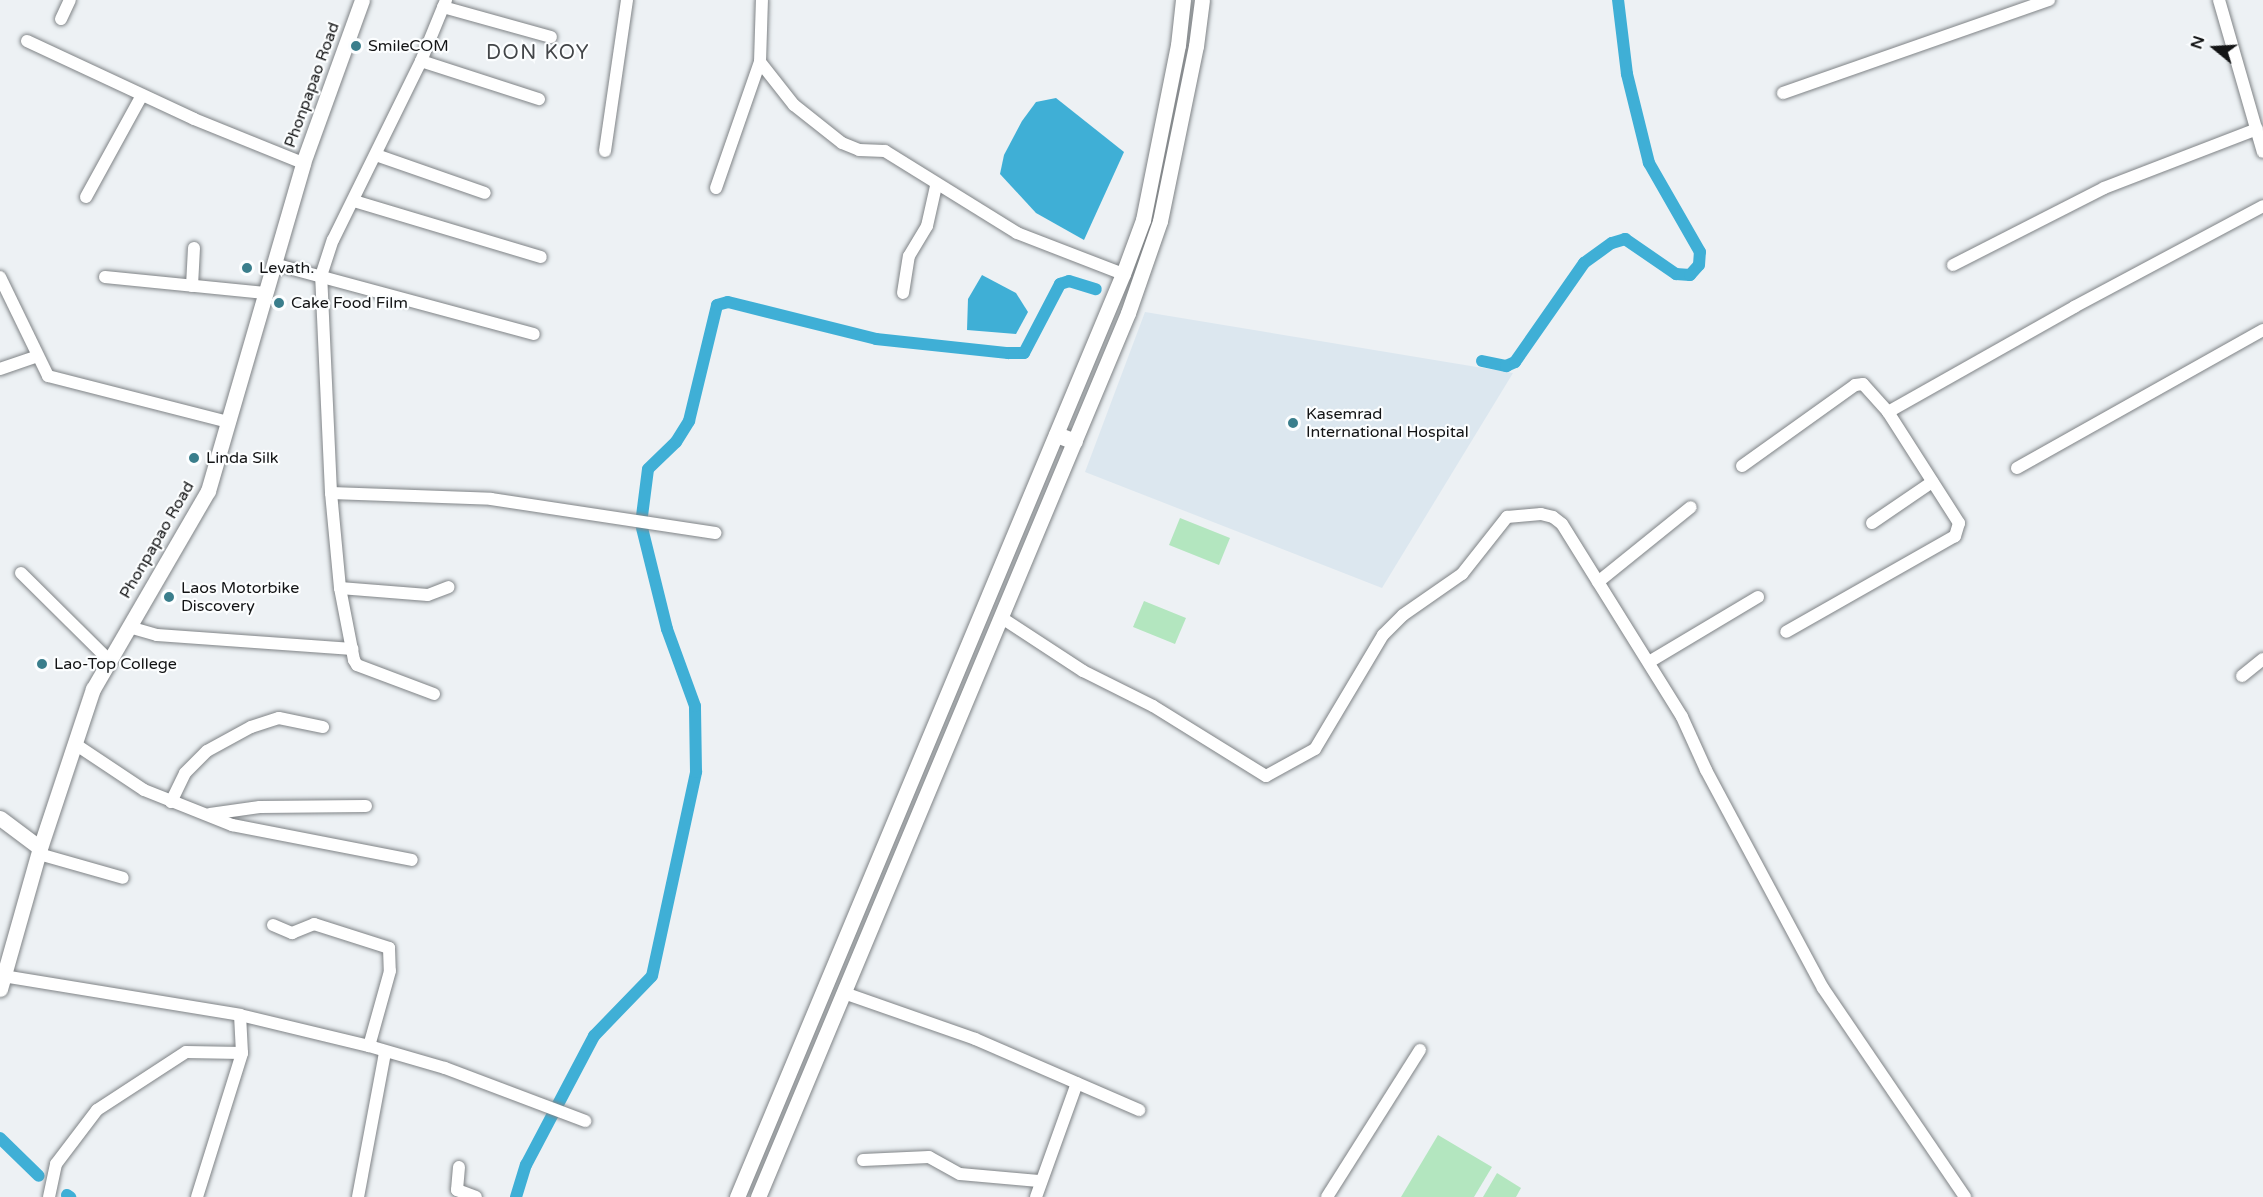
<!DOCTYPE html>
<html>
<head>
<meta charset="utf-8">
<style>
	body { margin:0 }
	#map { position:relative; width:2263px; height:1197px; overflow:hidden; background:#edf1f4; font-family:"Varela Round",sans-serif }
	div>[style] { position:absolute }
	.built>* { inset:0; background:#dce7ef }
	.green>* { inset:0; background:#b3e6bf }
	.water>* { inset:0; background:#3fafd6 }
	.canal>* { height:12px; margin:-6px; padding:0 6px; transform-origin:6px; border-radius:6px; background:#3fafd6 }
	.roads { filter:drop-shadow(0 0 2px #7f8386) drop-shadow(0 0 2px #7f8386) }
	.minor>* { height:12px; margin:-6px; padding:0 6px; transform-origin:6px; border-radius:6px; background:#fff }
	.tertiary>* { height:15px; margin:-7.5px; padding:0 7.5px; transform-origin:7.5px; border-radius:7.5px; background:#fff }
	.secondary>* { height:16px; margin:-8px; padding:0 8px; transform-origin:8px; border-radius:8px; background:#fff }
	.dots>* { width:16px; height:16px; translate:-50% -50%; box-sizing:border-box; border:3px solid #fcfeff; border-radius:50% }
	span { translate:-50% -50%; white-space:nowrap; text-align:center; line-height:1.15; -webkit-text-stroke:4.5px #fcfeff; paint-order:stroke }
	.poi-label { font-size:16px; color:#131415 }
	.left { translate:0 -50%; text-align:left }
	.street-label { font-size:16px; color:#131415 }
	.quarter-label { font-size:20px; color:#424548; letter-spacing:1.5px }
	.north { position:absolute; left:2185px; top:18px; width:60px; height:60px; -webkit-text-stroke:4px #fcfeff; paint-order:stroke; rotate:288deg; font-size:16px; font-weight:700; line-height:24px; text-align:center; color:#131415 }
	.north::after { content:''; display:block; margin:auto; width:21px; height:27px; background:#131415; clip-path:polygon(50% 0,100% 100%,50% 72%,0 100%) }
</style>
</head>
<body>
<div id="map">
	<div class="built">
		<div style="clip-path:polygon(1145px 312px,1513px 373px,1382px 588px,1085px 472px)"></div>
	</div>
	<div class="green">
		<div style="clip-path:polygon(1180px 518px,1230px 538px,1219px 565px,1169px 545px)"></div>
		<div style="clip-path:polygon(1144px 601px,1186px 618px,1175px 644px,1133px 627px)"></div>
		<div style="clip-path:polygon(1438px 1135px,1492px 1167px,1474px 1197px,1401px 1197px)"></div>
		<div style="clip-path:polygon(1497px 1173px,1521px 1188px,1516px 1197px,1483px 1197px)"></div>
	</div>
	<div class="water">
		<div style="clip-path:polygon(1056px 98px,1124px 152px,1084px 240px,1036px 213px,1000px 174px,1004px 155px,1022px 121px,1036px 102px)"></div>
		<div style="clip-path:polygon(982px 275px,1016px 293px,1028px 312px,1016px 334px,967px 330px,968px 299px)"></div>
	</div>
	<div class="canal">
		<div style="left:1482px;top:361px;width:25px;rotate:12deg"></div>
		<div style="left:1506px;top:366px;width:10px;rotate:-24deg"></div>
		<div style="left:1515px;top:362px;width:121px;rotate:-55.1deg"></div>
		<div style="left:1584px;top:263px;width:34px;rotate:-36deg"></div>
		<div style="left:1612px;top:243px;width:14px;rotate:-17deg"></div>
		<div style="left:1625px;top:239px;width:62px;rotate:34.5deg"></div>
		<div style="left:1676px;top:274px;width:14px;rotate:4deg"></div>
		<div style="left:1690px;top:275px;width:13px;rotate:-48deg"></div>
		<div style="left:1699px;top:265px;width:13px;rotate:-86deg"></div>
		<div style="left:1700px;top:252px;width:103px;rotate:-119.8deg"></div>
		<div style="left:1649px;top:163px;width:92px;rotate:-103.9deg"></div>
		<div style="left:1627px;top:74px;width:75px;rotate:-96.9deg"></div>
		<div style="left:642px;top:516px;width:47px;rotate:-82.7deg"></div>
		<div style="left:648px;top:469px;width:39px;rotate:-44deg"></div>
		<div style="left:676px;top:442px;width:25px;rotate:-58deg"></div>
		<div style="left:689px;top:421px;width:119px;rotate:-76.4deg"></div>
		<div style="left:717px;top:305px;width:11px;rotate:-15deg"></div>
		<div style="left:728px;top:302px;width:153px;rotate:14deg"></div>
		<div style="left:876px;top:339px;width:133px;rotate:6.1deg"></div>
		<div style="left:1008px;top:353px;width:16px"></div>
		<div style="left:1024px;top:353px;width:78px;rotate:-62.4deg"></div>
		<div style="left:1060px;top:284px;width:9px;rotate:-18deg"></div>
		<div style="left:1069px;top:281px;width:28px;rotate:17deg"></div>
		<div style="left:0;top:1138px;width:54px;rotate:44.3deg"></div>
		<div style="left:67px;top:1195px;width:4px;rotate:34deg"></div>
		<div style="left:516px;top:1197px;width:34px;rotate:-73deg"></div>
		<div style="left:526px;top:1165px;width:146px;rotate:-62.2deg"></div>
		<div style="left:594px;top:1036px;width:83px;rotate:-46deg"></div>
		<div style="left:652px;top:976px;width:209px;rotate:-77.8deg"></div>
		<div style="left:696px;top:772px;width:66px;rotate:-90.9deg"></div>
		<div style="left:695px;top:706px;width:82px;rotate:-110deg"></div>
		<div style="left:667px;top:629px;width:104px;rotate:-103.9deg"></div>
	</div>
	<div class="roads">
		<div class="minor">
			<div style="left:2219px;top:0;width:158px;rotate:73.9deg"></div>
			<div style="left:443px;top:7px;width:112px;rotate:15.5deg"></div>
			<div style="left:61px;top:19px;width:21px;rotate:-65deg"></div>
			<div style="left:27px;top:41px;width:184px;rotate:25deg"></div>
			<div style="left:194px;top:119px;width:118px;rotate:22deg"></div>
			<div style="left:421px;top:61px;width:124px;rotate:17.9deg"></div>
			<div style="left:760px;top:62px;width:55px;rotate:51.7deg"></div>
			<div style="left:794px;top:105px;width:61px;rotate:38.4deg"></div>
			<div style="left:842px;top:143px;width:18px;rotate:22deg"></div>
			<div style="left:859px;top:150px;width:26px;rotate:2deg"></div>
			<div style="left:885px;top:151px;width:155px;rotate:31.8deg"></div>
			<div style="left:1017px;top:233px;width:114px;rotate:21.1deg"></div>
			<div style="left:1783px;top:93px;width:282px;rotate:-19.3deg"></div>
			<div style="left:605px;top:151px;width:153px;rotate:-81.7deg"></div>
			<div style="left:376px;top:155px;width:115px;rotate:19.2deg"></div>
			<div style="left:716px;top:188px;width:133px;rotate:-70.8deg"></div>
			<div style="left:760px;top:62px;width:62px;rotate:-88.2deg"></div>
			<div style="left:86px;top:197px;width:116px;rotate:-61.2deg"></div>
			<div style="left:354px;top:201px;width:195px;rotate:16.7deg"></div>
			<div style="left:274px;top:264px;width:269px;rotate:15.1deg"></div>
			<div style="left:1953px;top:265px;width:169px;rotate:-27deg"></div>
			<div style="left:2104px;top:188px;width:164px;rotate:-21.1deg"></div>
			<div style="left:0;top:277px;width:110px;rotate:64.1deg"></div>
			<div style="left:48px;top:376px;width:186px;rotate:14.3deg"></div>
			<div style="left:105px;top:277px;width:161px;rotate:5.7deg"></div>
			<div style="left:192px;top:286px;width:38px;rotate:-87deg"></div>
			<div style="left:903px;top:293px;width:37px;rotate:-81deg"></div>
			<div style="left:909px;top:256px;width:35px;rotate:-59deg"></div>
			<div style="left:927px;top:226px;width:41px;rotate:-77.3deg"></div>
			<div style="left:0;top:369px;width:39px;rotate:-19deg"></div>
			<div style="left:1888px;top:412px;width:214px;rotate:-29.4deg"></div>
			<div style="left:2074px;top:307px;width:214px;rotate:-28.1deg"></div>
			<div style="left:1742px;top:466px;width:139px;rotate:-35.6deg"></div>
			<div style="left:1855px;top:385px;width:8px;rotate:-7deg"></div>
			<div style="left:1863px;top:384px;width:38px;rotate:48deg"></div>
			<div style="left:1888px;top:412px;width:132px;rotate:57.4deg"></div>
			<div style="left:1959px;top:523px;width:14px;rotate:107deg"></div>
			<div style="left:1955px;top:536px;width:194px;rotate:150.4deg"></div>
			<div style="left:2017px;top:468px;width:282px;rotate:-29.3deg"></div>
			<div style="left:331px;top:493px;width:160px;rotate:2.1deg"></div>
			<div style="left:491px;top:499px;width:227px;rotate:8.6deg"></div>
			<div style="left:1872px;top:523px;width:73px;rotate:-34.3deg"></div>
			<div style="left:21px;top:573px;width:125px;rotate:44.7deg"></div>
			<div style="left:1598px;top:582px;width:119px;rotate:-38.9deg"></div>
			<div style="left:340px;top:588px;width:88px;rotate:4.5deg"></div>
			<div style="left:428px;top:595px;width:22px;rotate:-21deg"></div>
			<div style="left:1002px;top:618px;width:97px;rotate:33.2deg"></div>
			<div style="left:1083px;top:671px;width:78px;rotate:26.6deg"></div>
			<div style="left:1153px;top:706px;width:133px;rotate:31.8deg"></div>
			<div style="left:1266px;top:776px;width:56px;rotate:-28.9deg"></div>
			<div style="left:1315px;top:749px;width:133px;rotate:-59.2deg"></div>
			<div style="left:1383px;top:635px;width:28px;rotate:-45deg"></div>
			<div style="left:1403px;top:615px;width:72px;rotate:-34.8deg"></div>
			<div style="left:1462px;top:574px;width:73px;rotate:-51.7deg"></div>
			<div style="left:1507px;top:517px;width:34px;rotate:-5deg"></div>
			<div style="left:1541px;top:514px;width:12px;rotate:14deg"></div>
			<div style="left:1553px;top:517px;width:11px;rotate:38deg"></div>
			<div style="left:1562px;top:524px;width:227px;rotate:58.1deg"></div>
			<div style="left:1682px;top:717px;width:58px;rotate:65.6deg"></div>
			<div style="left:1706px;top:770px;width:247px;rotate:61.8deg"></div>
			<div style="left:1823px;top:988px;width:253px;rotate:55.8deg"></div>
			<div style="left:129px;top:627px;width:29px;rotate:16deg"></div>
			<div style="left:157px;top:635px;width:196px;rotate:4.1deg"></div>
			<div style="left:1649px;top:662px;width:127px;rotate:-30.8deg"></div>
			<div style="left:2242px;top:676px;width:27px;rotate:-39deg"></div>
			<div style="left:434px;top:694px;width:82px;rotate:-159.4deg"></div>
			<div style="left:357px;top:665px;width:6px;rotate:-121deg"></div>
			<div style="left:354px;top:660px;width:73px;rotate:-101deg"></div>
			<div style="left:340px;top:588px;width:95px;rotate:-95.4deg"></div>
			<div style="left:331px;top:493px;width:217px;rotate:-92.6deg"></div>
			<div style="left:321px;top:276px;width:38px;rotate:-72deg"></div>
			<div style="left:333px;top:240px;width:199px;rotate:-63.8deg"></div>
			<div style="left:421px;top:61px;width:66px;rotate:-67.7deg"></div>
			<div style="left:75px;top:744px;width:83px;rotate:33.7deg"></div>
			<div style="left:144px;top:790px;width:95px;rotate:21.7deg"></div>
			<div style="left:232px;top:825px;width:183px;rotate:11deg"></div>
			<div style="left:171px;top:802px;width:32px;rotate:-64deg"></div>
			<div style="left:185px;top:773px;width:31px;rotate:-45deg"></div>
			<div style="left:207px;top:751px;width:50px;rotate:-28.6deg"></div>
			<div style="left:251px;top:727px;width:29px;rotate:-18deg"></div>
			<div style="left:279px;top:718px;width:45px;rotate:11.6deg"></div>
			<div style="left:210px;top:814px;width:50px;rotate:-8deg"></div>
			<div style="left:260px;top:807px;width:106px;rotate:-0.5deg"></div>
			<div style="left:39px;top:854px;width:87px;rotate:15.9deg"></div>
			<div style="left:273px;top:925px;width:21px;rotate:23deg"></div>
			<div style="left:292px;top:933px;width:24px;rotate:-22deg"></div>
			<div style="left:314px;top:924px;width:79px;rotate:17.7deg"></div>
			<div style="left:389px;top:948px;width:23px;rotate:88deg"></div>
			<div style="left:390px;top:971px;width:78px;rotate:105.6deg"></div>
			<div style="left:3px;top:976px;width:240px;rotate:9.3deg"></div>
			<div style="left:240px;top:1015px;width:133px;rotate:13.5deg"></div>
			<div style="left:369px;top:1046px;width:79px;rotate:16.1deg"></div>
			<div style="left:445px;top:1068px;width:150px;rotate:20.7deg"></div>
			<div style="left:844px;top:993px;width:139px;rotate:19.3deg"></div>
			<div style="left:975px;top:1039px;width:179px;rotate:23.4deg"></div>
			<div style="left:863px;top:1160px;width:66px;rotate:-2.6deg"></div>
			<div style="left:929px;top:1157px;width:35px;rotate:29deg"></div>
			<div style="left:960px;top:1174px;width:79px;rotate:5.1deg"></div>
			<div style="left:459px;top:1167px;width:23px;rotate:95deg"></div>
			<div style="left:457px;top:1190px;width:20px;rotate:20deg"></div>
			<div style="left:49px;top:1197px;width:34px;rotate:-78deg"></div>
			<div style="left:56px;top:1164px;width:68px;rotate:-52.8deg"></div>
			<div style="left:97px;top:1110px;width:106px;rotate:-33.1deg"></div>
			<div style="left:186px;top:1052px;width:56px;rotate:1deg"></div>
			<div style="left:242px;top:1053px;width:38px;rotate:-93deg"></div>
			<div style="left:197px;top:1197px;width:151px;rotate:-72.6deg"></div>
			<div style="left:358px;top:1197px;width:147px;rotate:-79.4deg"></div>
			<div style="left:1036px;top:1197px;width:121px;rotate:-70.2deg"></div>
			<div style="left:1327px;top:1197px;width:174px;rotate:-57.7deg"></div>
		</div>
		<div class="tertiary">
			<div style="left:0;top:818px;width:50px;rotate:36.9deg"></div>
			<div style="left:0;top:989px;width:147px;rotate:-74.2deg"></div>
			<div style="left:40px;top:848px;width:168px;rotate:-71.6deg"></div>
			<div style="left:93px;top:689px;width:229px;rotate:-59.9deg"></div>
			<div style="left:208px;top:491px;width:341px;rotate:-73.8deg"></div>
			<div style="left:303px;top:163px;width:173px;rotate:-70.1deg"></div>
			<div style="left:737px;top:1197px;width:1000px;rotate:-67.31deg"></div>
			<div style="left:1123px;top:274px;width:58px;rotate:-69.7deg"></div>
			<div style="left:1143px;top:220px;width:178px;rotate:-78.7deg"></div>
			<div style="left:1178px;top:45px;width:45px;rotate:-83.7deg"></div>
			<div style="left:758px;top:1197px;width:958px;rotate:-67.29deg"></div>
			<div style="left:1128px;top:313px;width:97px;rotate:-70.8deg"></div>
			<div style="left:1160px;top:221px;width:179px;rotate:-78.4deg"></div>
			<div style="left:1196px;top:46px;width:46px;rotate:-82.6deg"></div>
		</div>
		<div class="secondary">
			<div style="left:1057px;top:435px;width:19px;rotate:21deg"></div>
		</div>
	</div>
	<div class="dots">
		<div style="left:356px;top:46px;background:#3a7e8c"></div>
		<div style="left:247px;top:268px;background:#3a7e8c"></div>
		<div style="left:279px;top:303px;background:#3a7e8c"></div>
		<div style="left:1293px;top:423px;background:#3a7e8c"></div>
		<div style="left:194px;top:458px;background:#3a7e8c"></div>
		<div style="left:169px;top:597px;background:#3a7e8c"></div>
		<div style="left:42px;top:664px;background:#3a7e8c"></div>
	</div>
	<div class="poi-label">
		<span class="left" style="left:368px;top:46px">SmileCOM</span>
		<span class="left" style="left:259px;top:268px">Levath.</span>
		<span class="left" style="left:291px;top:303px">Cake Food Film</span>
		<span class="left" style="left:1306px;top:423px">Kasemrad<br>International Hospital</span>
		<span class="left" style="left:206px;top:458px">Linda Silk</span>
		<span class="left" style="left:181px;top:597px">Laos Motorbike<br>Discovery</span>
		<span class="left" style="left:54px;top:664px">Lao-Top College</span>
	</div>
	<div class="street-label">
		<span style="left:312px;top:85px;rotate:-70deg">Phonpapao Road</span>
		<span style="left:157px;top:540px;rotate:-60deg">Phonpapao Road</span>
	</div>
	<div class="quarter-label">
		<span style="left:538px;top:53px">DON KOY</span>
	</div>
	<div class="north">N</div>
</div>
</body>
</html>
